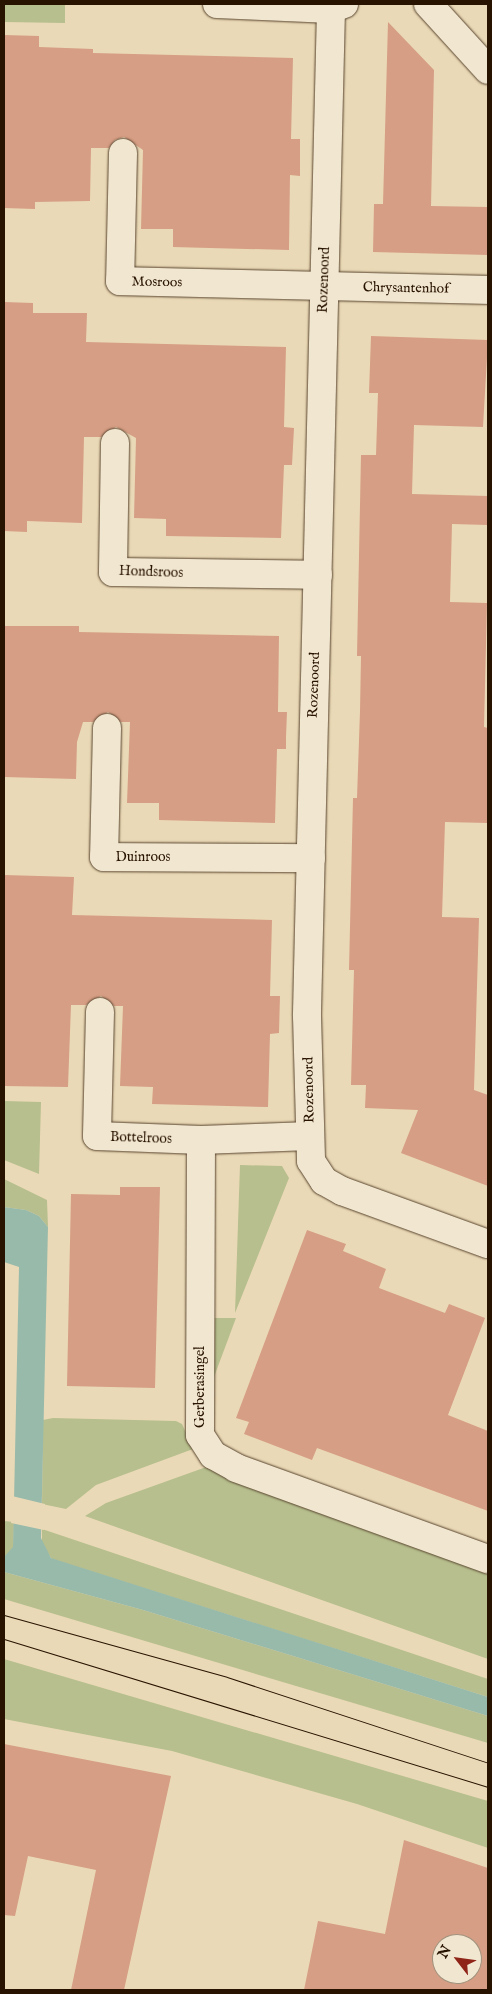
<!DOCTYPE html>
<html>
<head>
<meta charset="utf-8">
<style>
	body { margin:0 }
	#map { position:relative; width:492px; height:1994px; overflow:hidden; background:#ead9b6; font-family:"IM FELL English",serif }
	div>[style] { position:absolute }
	.green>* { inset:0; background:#b7bf8e }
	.water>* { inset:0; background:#98baab }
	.pier>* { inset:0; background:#ead9b6 }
	.building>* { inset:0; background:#d69e84 }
	.roads { filter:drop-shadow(0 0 1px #58442e) drop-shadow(0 0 1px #58442e) }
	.street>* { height:28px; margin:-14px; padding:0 14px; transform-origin:14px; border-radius:14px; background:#f1e6d0 }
	.tram>* { height:1px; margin:-0.5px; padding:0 0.5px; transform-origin:0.5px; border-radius:0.5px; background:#281301 }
	span { translate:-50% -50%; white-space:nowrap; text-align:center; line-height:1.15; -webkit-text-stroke:4.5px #f1e6d0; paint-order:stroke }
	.street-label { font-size:14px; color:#281301 }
	.frame { position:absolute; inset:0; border:5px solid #281301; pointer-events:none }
	.north { position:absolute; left:432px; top:1934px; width:50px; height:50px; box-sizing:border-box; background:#f1e6d0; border:1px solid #a1927d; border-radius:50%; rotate:300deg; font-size:14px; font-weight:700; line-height:20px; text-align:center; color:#281301 }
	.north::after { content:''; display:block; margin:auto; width:18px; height:22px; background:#8f2418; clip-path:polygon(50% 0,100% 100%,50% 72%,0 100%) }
</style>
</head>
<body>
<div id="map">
	<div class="green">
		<div style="clip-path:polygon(4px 4px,65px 4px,65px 23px,4px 22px)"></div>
		<div style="clip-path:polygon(4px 1101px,41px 1102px,39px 1174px,4px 1160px)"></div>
		<div style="clip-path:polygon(240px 1165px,282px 1166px,289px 1178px,235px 1313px)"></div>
		<div style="clip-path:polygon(4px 1179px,47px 1200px,48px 1227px,39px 1216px,26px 1210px,4px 1207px)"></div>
		<div style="clip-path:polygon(213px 1318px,236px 1318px,211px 1385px)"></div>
		<div style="clip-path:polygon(53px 1418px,176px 1421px,182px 1424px,193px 1449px,96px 1485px,66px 1509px,42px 1504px,43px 1420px)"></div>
		<div style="clip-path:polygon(209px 1466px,247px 1484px,488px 1573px,488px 1659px,85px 1516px,106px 1503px)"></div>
		<div style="clip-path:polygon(4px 1521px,14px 1522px,13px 1550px,4px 1557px)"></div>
		<div style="clip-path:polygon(42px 1529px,488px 1679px,488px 1697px,52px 1559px,42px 1545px)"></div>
		<div style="clip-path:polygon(4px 1572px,143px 1610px,488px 1716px,488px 1743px,4px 1599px)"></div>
		<div style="clip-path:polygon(4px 1659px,488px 1801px,488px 1848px,357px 1804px,172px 1751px,4px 1719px)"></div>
	</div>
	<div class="water">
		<div style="clip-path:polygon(4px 1207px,26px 1210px,39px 1216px,48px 1227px,41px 1538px,51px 1558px,488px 1697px,488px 1716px,143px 1610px,4px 1572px,4px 1557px,13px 1547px,19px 1267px,4px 1262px)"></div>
	</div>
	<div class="pier">
		<div style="clip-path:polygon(12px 1496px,45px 1504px,44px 1530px,11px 1523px)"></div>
	</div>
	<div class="building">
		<div style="clip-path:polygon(388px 22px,434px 70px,431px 206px,488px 207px,488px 255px,373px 252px,374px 204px,383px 204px)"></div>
		<div style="clip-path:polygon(4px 35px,39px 36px,39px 47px,93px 49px,93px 53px,293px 58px,291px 139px,300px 139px,300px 176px,290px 175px,289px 250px,173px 247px,173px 229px,141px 229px,143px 150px,124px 137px,115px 140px,109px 148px,91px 148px,90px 201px,35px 202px,35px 209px,4px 208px)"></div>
		<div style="clip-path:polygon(4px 302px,33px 303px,33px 313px,87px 313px,86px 342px,286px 347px,284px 427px,294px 428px,292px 465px,284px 465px,281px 538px,166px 536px,166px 519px,134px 518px,136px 438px,116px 427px,101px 437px,84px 437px,82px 523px,27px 521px,27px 532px,4px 531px)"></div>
		<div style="clip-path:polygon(371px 336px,488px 340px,483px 427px,414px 425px,412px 494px,488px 496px,488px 525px,452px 524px,450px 602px,487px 603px,484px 727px,488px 728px,488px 823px,445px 822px,442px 917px,479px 918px,474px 1090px,488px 1095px,488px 1186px,401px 1153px,418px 1110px,365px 1108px,366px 1085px,351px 1085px,354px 970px,349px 970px,353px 798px,357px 798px,360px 711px,361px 656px,357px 656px,361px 455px,376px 455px,378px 393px,369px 393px)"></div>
		<div style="clip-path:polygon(4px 626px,79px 626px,79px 632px,279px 636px,278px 712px,287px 712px,286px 737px,286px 749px,277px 749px,275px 823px,159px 820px,159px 803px,127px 803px,130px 722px,121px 722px,108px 712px,93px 722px,83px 722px,77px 742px,76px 779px,4px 777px)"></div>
		<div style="clip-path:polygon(4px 875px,74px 877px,72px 915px,272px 920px,270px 996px,280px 996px,279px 1033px,270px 1034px,268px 1107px,152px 1104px,153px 1087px,120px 1086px,123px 1006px,114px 1006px,101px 996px,86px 1005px,71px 1005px,68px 1087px,4px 1086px)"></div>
		<div style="clip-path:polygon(120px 1187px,160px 1187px,155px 1388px,67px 1386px,71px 1194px,120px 1195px)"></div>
		<div style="clip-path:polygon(307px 1230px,346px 1244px,343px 1251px,386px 1269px,379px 1288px,445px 1313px,449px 1304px,485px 1318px,448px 1415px,488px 1431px,488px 1511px,317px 1448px,312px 1460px,244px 1434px,249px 1422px,236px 1418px)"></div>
		<div style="clip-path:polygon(4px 1744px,171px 1776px,124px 1990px,71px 1990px,96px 1870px,28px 1856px,15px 1916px,4px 1915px)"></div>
		<div style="clip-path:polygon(evenodd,404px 1840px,488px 1868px,488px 1990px,304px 1990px,318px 1921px,385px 1934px,404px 1840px,442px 1944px,472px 1944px,472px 1974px,442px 1974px,442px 1944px)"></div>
	</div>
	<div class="roads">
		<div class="street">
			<div style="left:217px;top:4px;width:114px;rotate:2.5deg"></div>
			<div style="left:331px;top:9px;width:14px;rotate:-21deg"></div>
			<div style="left:428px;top:4px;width:89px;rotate:47.7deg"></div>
			<div style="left:331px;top:9px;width:1007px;rotate:91.37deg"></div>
			<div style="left:307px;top:1016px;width:145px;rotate:88.4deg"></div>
			<div style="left:311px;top:1161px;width:24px;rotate:57deg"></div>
			<div style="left:324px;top:1181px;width:21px;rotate:29deg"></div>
			<div style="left:342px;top:1191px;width:155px;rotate:20deg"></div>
			<div style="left:123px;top:153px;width:128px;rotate:91.3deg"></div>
			<div style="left:120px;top:281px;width:368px;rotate:1.4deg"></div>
			<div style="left:115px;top:443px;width:129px;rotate:90.9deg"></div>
			<div style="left:113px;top:572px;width:205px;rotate:0.8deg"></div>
			<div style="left:107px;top:728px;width:129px;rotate:91.3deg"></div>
			<div style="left:104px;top:857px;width:207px;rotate:0.3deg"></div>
			<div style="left:100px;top:1012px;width:124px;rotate:91.4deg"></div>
			<div style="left:97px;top:1136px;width:104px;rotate:2.2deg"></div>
			<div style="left:201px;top:1140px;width:109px;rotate:-2.1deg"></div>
			<div style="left:201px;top:1140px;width:295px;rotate:90.2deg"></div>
			<div style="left:200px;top:1435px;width:24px;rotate:57deg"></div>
			<div style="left:213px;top:1455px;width:26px;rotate:29deg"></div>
			<div style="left:236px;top:1468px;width:268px;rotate:19.9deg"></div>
		</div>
	</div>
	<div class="tram">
		<div style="left:4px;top:1615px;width:231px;rotate:15.5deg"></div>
		<div style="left:227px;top:1677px;width:275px;rotate:18.2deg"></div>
		<div style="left:4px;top:1639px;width:506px;rotate:17deg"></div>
	</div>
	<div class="street-label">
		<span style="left:324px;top:280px;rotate:-88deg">Rozenoord</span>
		<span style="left:157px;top:282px;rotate:1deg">Mosroos</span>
		<span style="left:406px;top:288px;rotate:1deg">Chrysantenhof</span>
		<span style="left:151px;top:572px;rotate:2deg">Hondsroos</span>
		<span style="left:314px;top:685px;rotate:-88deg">Rozenoord</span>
		<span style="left:143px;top:857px">Duinroos</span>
		<span style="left:309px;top:1090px;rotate:-91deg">Rozenoord</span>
		<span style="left:141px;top:1138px;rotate:2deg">Bottelroos</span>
		<span style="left:200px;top:1387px;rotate:-90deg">Gerberasingel</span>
	</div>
	<div class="frame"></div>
	<div class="north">N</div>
</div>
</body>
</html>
